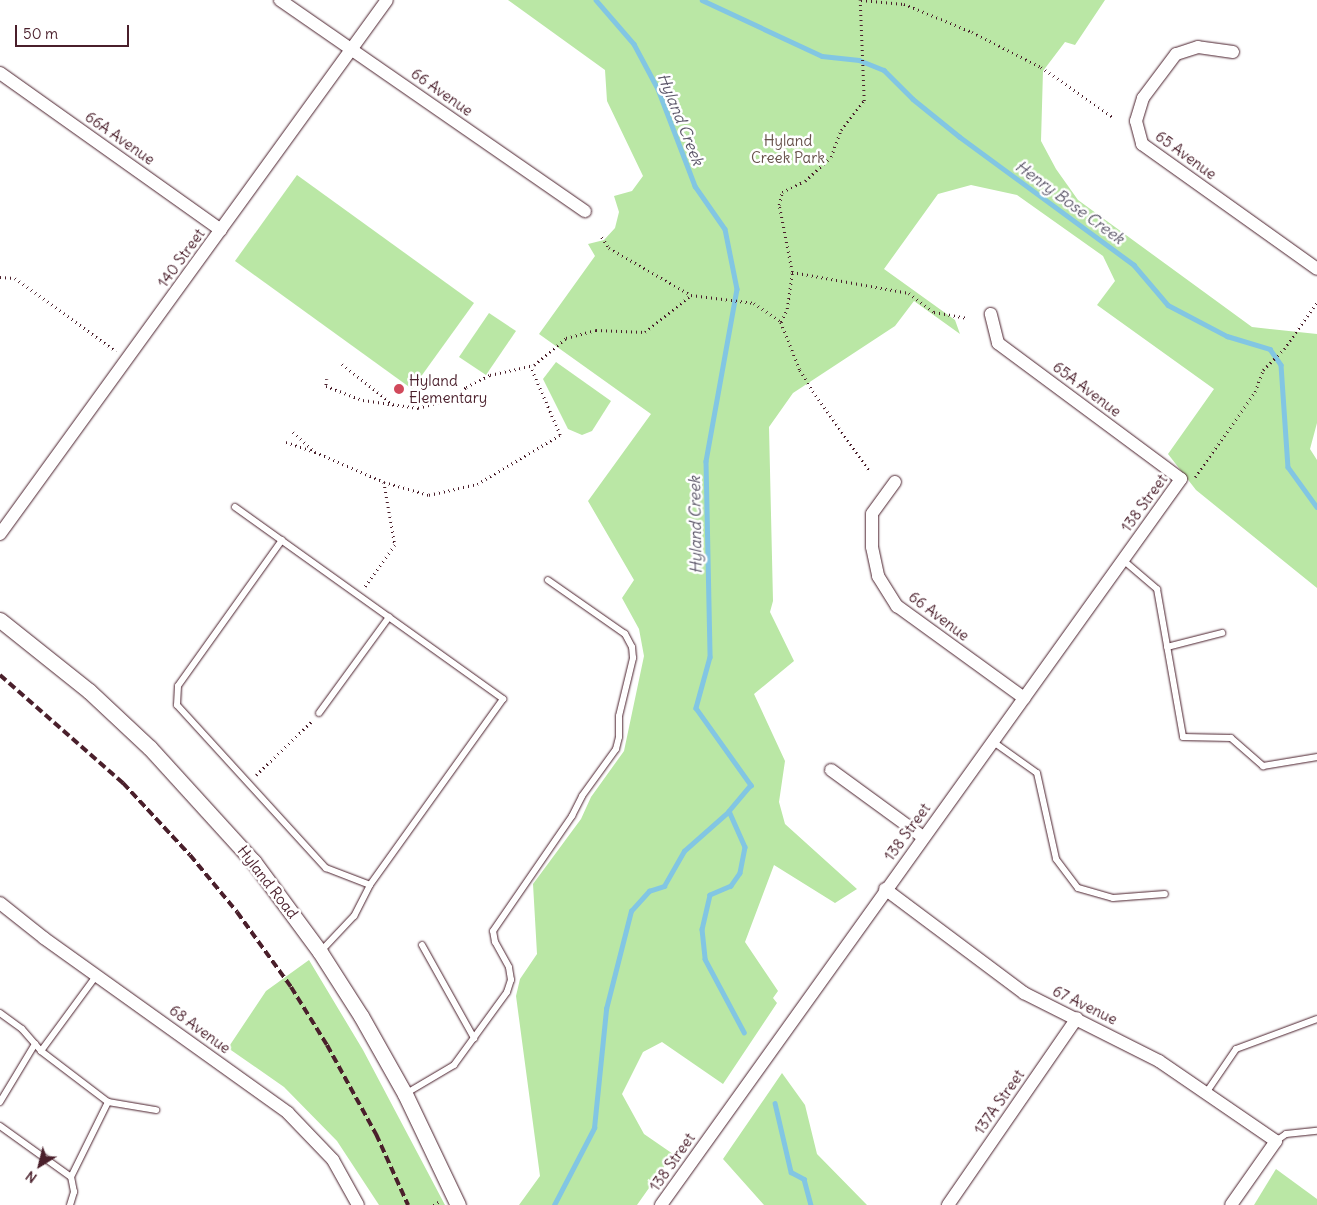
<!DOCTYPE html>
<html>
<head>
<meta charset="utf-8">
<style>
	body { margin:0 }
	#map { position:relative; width:1317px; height:1205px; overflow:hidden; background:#fff; font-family:Delius,sans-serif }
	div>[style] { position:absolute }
	.green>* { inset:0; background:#bae7a5 }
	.stream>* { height:4.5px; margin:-2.25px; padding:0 2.25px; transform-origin:2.25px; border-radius:2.25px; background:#82c6e3 }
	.path>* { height:2.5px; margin-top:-1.25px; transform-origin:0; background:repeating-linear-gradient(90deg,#4a1f2b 0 1px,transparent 0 5px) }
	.roads { filter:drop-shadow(0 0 1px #4a1f2b) drop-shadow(0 0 1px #4a1f2b) }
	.service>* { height:6px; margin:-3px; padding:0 3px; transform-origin:3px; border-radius:3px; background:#fff }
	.minor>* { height:12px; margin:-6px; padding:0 6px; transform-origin:6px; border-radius:6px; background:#fff }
	.tertiary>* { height:15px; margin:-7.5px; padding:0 7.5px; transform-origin:7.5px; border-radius:7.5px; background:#fff }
	.rail>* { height:4px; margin-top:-2px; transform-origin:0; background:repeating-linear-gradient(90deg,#4a1f2b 0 8px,transparent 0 12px) }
	.dots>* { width:14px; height:14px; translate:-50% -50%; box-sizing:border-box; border:2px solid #fff; border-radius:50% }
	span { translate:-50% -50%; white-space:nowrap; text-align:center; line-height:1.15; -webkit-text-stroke:5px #fff; paint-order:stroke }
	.street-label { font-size:15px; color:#4a1f2b }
	.park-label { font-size:15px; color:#66514a }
	.poi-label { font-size:15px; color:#4a1f2b }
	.left { translate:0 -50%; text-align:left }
	.water-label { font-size:16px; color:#5e596b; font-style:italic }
	.north { position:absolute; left:15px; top:1140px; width:50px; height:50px; -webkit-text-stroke:4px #fff; paint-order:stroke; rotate:216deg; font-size:14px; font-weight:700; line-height:20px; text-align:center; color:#4a1f2b }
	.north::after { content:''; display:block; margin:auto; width:18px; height:22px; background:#4a1f2b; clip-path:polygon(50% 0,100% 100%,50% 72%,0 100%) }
	.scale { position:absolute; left:15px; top:25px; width:114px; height:22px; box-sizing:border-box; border:2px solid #4a1f2b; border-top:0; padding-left:6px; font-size:15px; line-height:18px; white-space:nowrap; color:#4a1f2b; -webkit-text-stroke:4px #fff; paint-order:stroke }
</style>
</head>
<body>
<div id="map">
	<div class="green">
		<div style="clip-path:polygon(508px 0,1105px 0,1075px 45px,1065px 42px,1043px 71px,1041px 141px,1056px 169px,1078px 200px,1252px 327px,1317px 334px,1317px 423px,1310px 449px,1317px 460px,1317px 588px,1196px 490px,1168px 454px,1214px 389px,1097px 305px,1115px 281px,1103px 256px,1017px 195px,971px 185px,938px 194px,884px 269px,955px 320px,960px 334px,914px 301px,895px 326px,793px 393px,769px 427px,773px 601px,770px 612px,794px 661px,754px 694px,785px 761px,779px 802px,785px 824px,857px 889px,835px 903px,774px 865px,745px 942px,778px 991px,773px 998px,777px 1003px,723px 1084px,662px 1042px,643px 1052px,622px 1094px,644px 1134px,673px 1154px,637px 1205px,519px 1205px,540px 1176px,516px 996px,520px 979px,537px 954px,533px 884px,581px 819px,591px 797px,624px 751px,644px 656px,639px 629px,622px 598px,634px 580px,588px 501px,651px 414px,539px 334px,595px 256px,588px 244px,604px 240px,615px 228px,619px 212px,614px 196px,632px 191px,643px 176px,607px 101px,605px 70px)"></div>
		<div style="clip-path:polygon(297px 175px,474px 303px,412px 389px,235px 261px)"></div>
		<div style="clip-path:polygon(489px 313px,516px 331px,486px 375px,459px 357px)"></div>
		<div style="clip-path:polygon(556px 362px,611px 401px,592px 431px,582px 435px,568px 429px,543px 379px)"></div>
		<div style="clip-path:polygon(309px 960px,363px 1050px,445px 1205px,379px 1205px,337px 1141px,284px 1087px,228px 1048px,266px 991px)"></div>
		<div style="clip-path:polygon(782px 1073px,805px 1105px,817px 1154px,867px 1205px,764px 1205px,723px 1159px)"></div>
		<div style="clip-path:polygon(1276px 1169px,1317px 1199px,1317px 1205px,1254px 1205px)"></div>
	</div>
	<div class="stream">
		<div style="left:596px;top:0;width:58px;rotate:49.2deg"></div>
		<div style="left:634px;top:44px;width:51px;rotate:61.9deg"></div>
		<div style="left:658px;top:89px;width:104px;rotate:69.1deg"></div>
		<div style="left:695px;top:186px;width:52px;rotate:55.1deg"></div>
		<div style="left:725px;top:229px;width:61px;rotate:78.7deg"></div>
		<div style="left:737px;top:289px;width:175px;rotate:100.2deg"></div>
		<div style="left:706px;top:461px;width:196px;rotate:88.8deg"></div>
		<div style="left:710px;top:657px;width:53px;rotate:105.4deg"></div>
		<div style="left:696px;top:708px;width:95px;rotate:54.5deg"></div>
		<div style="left:751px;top:785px;width:34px;rotate:130deg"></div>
		<div style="left:729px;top:811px;width:39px;rotate:66deg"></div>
		<div style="left:745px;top:847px;width:26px;rotate:101deg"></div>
		<div style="left:740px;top:873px;width:16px;rotate:125deg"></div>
		<div style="left:731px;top:886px;width:23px;rotate:157deg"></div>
		<div style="left:710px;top:895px;width:35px;rotate:103deg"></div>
		<div style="left:702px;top:929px;width:30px;rotate:84deg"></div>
		<div style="left:705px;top:959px;width:83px;rotate:61.9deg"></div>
		<div style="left:702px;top:0;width:132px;rotate:25deg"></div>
		<div style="left:822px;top:56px;width:37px;rotate:6deg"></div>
		<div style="left:859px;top:60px;width:27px;rotate:22deg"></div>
		<div style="left:884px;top:70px;width:41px;rotate:45deg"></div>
		<div style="left:913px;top:99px;width:60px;rotate:39deg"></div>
		<div style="left:960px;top:137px;width:216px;rotate:36.3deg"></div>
		<div style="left:1134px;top:265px;width:52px;rotate:49.6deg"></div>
		<div style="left:1168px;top:305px;width:67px;rotate:27.7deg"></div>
		<div style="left:1227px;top:336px;width:45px;rotate:16.8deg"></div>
		<div style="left:1270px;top:349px;width:19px;rotate:55deg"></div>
		<div style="left:1281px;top:365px;width:102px;rotate:86.1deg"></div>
		<div style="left:1288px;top:467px;width:49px;rotate:54.1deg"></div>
		<div style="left:775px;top:1103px;width:71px;rotate:76.9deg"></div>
		<div style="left:791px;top:1172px;width:15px;rotate:28deg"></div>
		<div style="left:804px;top:1179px;width:27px;rotate:75deg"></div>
		<div style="left:554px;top:1205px;width:87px;rotate:-62.5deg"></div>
		<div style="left:594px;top:1128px;width:120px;rotate:-84.2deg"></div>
		<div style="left:606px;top:1009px;width:101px;rotate:-75.7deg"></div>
		<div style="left:631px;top:911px;width:27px;rotate:-48deg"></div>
		<div style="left:649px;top:891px;width:16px;rotate:-18deg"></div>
		<div style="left:664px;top:886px;width:40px;rotate:-60.3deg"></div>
		<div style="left:684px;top:851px;width:60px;rotate:-41.6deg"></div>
	</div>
	<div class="path">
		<div style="left:861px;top:0;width:43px;rotate:5.3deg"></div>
		<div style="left:904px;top:4px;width:74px;rotate:22.4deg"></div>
		<div style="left:972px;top:32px;width:77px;rotate:26.9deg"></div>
		<div style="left:1041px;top:67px;width:89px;rotate:34.9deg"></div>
		<div style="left:602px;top:237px;width:13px;rotate:58deg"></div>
		<div style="left:609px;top:248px;width:95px;rotate:29.8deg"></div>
		<div style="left:691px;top:295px;width:64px;rotate:7.2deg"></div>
		<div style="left:754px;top:303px;width:33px;rotate:35deg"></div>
		<div style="left:781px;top:322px;width:52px;rotate:68.4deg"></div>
		<div style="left:800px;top:370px;width:25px;rotate:58deg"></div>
		<div style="left:813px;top:391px;width:97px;rotate:54.7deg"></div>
		<div style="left:792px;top:272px;width:119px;rotate:10.2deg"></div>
		<div style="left:909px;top:293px;width:31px;rotate:37deg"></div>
		<div style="left:934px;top:312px;width:34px;rotate:10deg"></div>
		<div style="left:0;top:277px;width:15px;rotate:4deg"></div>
		<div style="left:15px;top:278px;width:125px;rotate:35.9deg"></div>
		<div style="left:781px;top:322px;width:14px;rotate:-65deg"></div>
		<div style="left:787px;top:309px;width:37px;rotate:-82deg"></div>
		<div style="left:792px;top:272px;width:68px;rotate:-101deg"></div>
		<div style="left:779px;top:205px;width:13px;rotate:-77deg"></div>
		<div style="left:782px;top:192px;width:25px;rotate:-26deg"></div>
		<div style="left:805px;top:181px;width:35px;rotate:-43deg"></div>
		<div style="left:831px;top:157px;width:29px;rotate:-70deg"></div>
		<div style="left:841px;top:130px;width:37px;rotate:-52deg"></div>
		<div style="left:864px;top:101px;width:101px;rotate:-92.3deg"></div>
		<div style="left:342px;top:364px;width:66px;rotate:38.3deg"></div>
		<div style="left:327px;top:379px;width:7px;rotate:98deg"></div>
		<div style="left:326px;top:386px;width:40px;rotate:21deg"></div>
		<div style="left:363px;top:400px;width:56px;rotate:8.3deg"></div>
		<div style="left:418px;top:408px;width:36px;rotate:-16deg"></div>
		<div style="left:453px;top:398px;width:17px;rotate:-40deg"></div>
		<div style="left:466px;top:387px;width:27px;rotate:-27deg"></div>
		<div style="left:490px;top:375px;width:45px;rotate:-12.8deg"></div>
		<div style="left:534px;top:365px;width:42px;rotate:-40.2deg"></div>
		<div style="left:566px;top:338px;width:31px;rotate:-15deg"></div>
		<div style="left:596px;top:330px;width:49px;rotate:2.3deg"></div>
		<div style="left:645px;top:332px;width:59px;rotate:-38.8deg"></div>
		<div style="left:293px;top:432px;width:30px;rotate:42deg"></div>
		<div style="left:315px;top:452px;width:75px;rotate:23.5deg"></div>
		<div style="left:384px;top:482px;width:64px;rotate:80.1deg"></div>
		<div style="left:395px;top:545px;width:52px;rotate:125.5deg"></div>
		<div style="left:286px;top:442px;width:31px;rotate:19deg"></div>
		<div style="left:1195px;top:477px;width:104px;rotate:-54.8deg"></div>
		<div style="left:1255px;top:392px;width:23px;rotate:-70deg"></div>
		<div style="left:1263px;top:370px;width:30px;rotate:-45deg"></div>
		<div style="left:1284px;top:349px;width:57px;rotate:-54.9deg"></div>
		<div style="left:384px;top:482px;width:47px;rotate:16.1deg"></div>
		<div style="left:429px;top:495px;width:49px;rotate:-12.9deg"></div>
		<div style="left:477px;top:484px;width:96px;rotate:-30.6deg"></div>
		<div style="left:560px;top:435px;width:75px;rotate:-113.5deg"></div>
		<div style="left:256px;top:775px;width:79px;rotate:-44deg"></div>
		<div style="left:433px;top:1205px;width:8px;rotate:-30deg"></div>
	</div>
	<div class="roads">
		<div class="service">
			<div style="left:235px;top:507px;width:330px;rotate:35.6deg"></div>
			<div style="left:503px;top:699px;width:229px;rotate:125.6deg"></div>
			<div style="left:370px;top:885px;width:35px;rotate:117deg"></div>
			<div style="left:354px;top:916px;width:48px;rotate:133.3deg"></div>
			<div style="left:282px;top:540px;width:179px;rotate:125.5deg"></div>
			<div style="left:178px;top:686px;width:19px;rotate:93deg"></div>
			<div style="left:177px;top:705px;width:221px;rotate:47.6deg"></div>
			<div style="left:326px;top:868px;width:47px;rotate:21.1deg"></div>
			<div style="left:1123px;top:560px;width:45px;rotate:40.5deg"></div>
			<div style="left:1157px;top:589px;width:150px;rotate:80deg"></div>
			<div style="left:1183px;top:737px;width:48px;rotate:1.2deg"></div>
			<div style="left:1231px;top:738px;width:43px;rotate:41.2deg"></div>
			<div style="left:1263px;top:766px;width:55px;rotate:-9.5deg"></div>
			<div style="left:1167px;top:647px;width:57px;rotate:-14.3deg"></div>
			<div style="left:319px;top:713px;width:119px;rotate:-53.9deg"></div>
			<div style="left:992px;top:741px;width:55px;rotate:35.4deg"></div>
			<div style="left:1037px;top:773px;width:88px;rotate:77.5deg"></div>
			<div style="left:1056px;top:859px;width:36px;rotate:53deg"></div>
			<div style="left:1078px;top:888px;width:36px;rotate:16deg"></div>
			<div style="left:1113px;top:898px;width:52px;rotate:-4.4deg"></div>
			<div style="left:422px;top:945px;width:107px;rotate:60.8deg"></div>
			<div style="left:0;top:1013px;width:27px;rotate:36deg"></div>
			<div style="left:22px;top:1029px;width:29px;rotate:49deg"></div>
			<div style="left:41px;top:1051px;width:84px;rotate:37.3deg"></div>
			<div style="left:108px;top:1102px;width:49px;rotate:9.5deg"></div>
			<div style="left:41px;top:1051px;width:93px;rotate:-53.7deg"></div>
			<div style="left:1206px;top:1093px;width:53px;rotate:-55.7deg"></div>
			<div style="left:1236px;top:1049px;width:86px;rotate:-20.3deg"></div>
			<div style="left:405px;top:1094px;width:57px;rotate:-30.6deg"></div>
			<div style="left:454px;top:1065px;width:90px;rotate:-54deg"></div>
			<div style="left:507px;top:992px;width:13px;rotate:-72deg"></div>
			<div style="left:511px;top:980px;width:13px;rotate:-99deg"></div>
			<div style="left:509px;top:967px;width:29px;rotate:-119deg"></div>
			<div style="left:495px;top:942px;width:11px;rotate:-100deg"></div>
			<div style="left:493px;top:931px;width:140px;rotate:-55.5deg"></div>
			<div style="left:572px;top:816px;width:22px;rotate:-63deg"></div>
			<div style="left:582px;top:796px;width:58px;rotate:-54.1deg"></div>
			<div style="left:616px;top:749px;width:12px;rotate:-76deg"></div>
			<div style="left:619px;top:737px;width:21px;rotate:-90deg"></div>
			<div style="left:619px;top:716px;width:60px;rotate:-76.4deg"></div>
			<div style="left:633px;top:658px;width:11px;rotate:-95deg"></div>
			<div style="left:632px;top:647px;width:15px;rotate:-118deg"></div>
			<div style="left:625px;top:634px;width:94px;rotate:-145deg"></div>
			<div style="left:0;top:1102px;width:68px;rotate:-58.9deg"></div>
			<div style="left:0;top:1126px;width:87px;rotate:35.7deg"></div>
			<div style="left:1276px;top:1141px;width:12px;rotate:-35deg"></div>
			<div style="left:1286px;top:1134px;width:31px;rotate:-6deg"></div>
			<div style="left:70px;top:1205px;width:14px;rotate:-73deg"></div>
			<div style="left:74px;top:1192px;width:15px;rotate:-101deg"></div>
			<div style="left:71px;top:1177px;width:84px;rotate:-63.7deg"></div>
		</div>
		<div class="minor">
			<div style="left:280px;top:0;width:371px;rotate:34.7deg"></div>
			<div style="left:1233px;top:52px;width:35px;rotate:-172deg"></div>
			<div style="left:1198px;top:47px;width:23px;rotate:162deg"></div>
			<div style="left:1176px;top:54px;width:55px;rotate:126.9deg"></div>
			<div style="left:1143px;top:98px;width:24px;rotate:107deg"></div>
			<div style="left:1136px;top:121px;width:24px;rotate:75deg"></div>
			<div style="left:1142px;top:144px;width:215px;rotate:35.5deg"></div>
			<div style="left:0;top:73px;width:271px;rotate:35.4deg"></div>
			<div style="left:895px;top:482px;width:39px;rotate:126deg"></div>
			<div style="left:872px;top:514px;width:33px;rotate:90deg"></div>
			<div style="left:872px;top:547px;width:30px;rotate:78deg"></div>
			<div style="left:878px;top:576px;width:36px;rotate:58deg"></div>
			<div style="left:897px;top:606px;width:157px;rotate:35.9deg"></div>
			<div style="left:0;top:534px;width:659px;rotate:-54.07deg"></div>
			<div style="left:831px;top:770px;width:114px;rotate:36.1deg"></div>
			<div style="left:885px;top:889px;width:174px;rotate:36.8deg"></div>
			<div style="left:1024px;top:993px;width:151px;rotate:26.7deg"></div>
			<div style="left:1159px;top:1061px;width:142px;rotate:34.4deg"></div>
			<div style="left:1276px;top:1141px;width:78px;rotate:125.1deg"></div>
			<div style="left:0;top:903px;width:56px;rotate:38.5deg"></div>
			<div style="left:44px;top:938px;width:300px;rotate:35.6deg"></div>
			<div style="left:288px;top:1113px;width:65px;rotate:46.2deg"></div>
			<div style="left:333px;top:1160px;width:51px;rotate:60.9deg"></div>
			<div style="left:661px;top:1205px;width:893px;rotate:-54.39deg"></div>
			<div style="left:1181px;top:479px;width:228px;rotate:-143.4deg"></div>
			<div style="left:998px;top:343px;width:30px;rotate:-104deg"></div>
			<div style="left:948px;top:1205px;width:227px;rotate:-55.4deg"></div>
		</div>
		<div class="tertiary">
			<div style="left:0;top:620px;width:114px;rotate:38.6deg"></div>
			<div style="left:89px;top:691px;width:83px;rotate:43.1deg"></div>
			<div style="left:150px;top:748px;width:153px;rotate:47.7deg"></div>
			<div style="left:253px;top:861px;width:113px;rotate:53.6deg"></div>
			<div style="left:320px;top:952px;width:76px;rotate:57.4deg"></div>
			<div style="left:361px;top:1016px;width:90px;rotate:60.6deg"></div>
			<div style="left:405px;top:1094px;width:123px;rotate:64.5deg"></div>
		</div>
	</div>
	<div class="rail">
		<div style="left:0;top:675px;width:164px;rotate:41.3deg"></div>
		<div style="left:123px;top:783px;width:98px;rotate:47.1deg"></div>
		<div style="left:190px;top:855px;width:74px;rotate:50.5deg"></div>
		<div style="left:237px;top:912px;width:92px;rotate:54.2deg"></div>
		<div style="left:291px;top:987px;width:68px;rotate:58.2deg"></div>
		<div style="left:327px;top:1045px;width:102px;rotate:61.2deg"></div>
		<div style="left:376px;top:1134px;width:78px;rotate:65.7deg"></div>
	</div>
	<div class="dots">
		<div style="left:399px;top:389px;background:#d1495b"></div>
	</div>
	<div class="street-label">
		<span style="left:442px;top:92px;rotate:35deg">66 Avenue</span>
		<span style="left:120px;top:138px;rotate:35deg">66A Avenue</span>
		<span style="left:1186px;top:155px;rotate:36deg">65 Avenue</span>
		<span style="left:181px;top:258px;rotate:-54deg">140 Street</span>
		<span style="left:1087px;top:389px;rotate:37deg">65A Avenue</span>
		<span style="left:1144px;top:503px;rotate:-54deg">138 Street</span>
		<span style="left:939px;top:616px;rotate:37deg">66 Avenue</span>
		<span style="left:907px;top:832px;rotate:-54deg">138 Street</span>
		<span style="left:268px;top:882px;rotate:52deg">Hyland Road</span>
		<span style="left:1085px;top:1005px;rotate:26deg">67 Avenue</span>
		<span style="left:200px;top:1029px;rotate:36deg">68 Avenue</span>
		<span style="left:999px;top:1102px;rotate:-55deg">137A Street</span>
		<span style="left:672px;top:1162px;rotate:-55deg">138 Street</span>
	</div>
	<div class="park-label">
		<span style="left:788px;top:149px">Hyland<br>Creek Park</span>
	</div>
	<div class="poi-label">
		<span class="left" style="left:409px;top:389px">Hyland<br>Elementary</span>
	</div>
	<div class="water-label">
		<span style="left:681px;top:119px;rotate:68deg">Hyland Creek</span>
		<span style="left:1070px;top:202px;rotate:36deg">Henry Bose Creek</span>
		<span style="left:695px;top:525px;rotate:-91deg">Hyland Creek</span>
	</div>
	<div class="north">N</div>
	<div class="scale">50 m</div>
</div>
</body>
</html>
